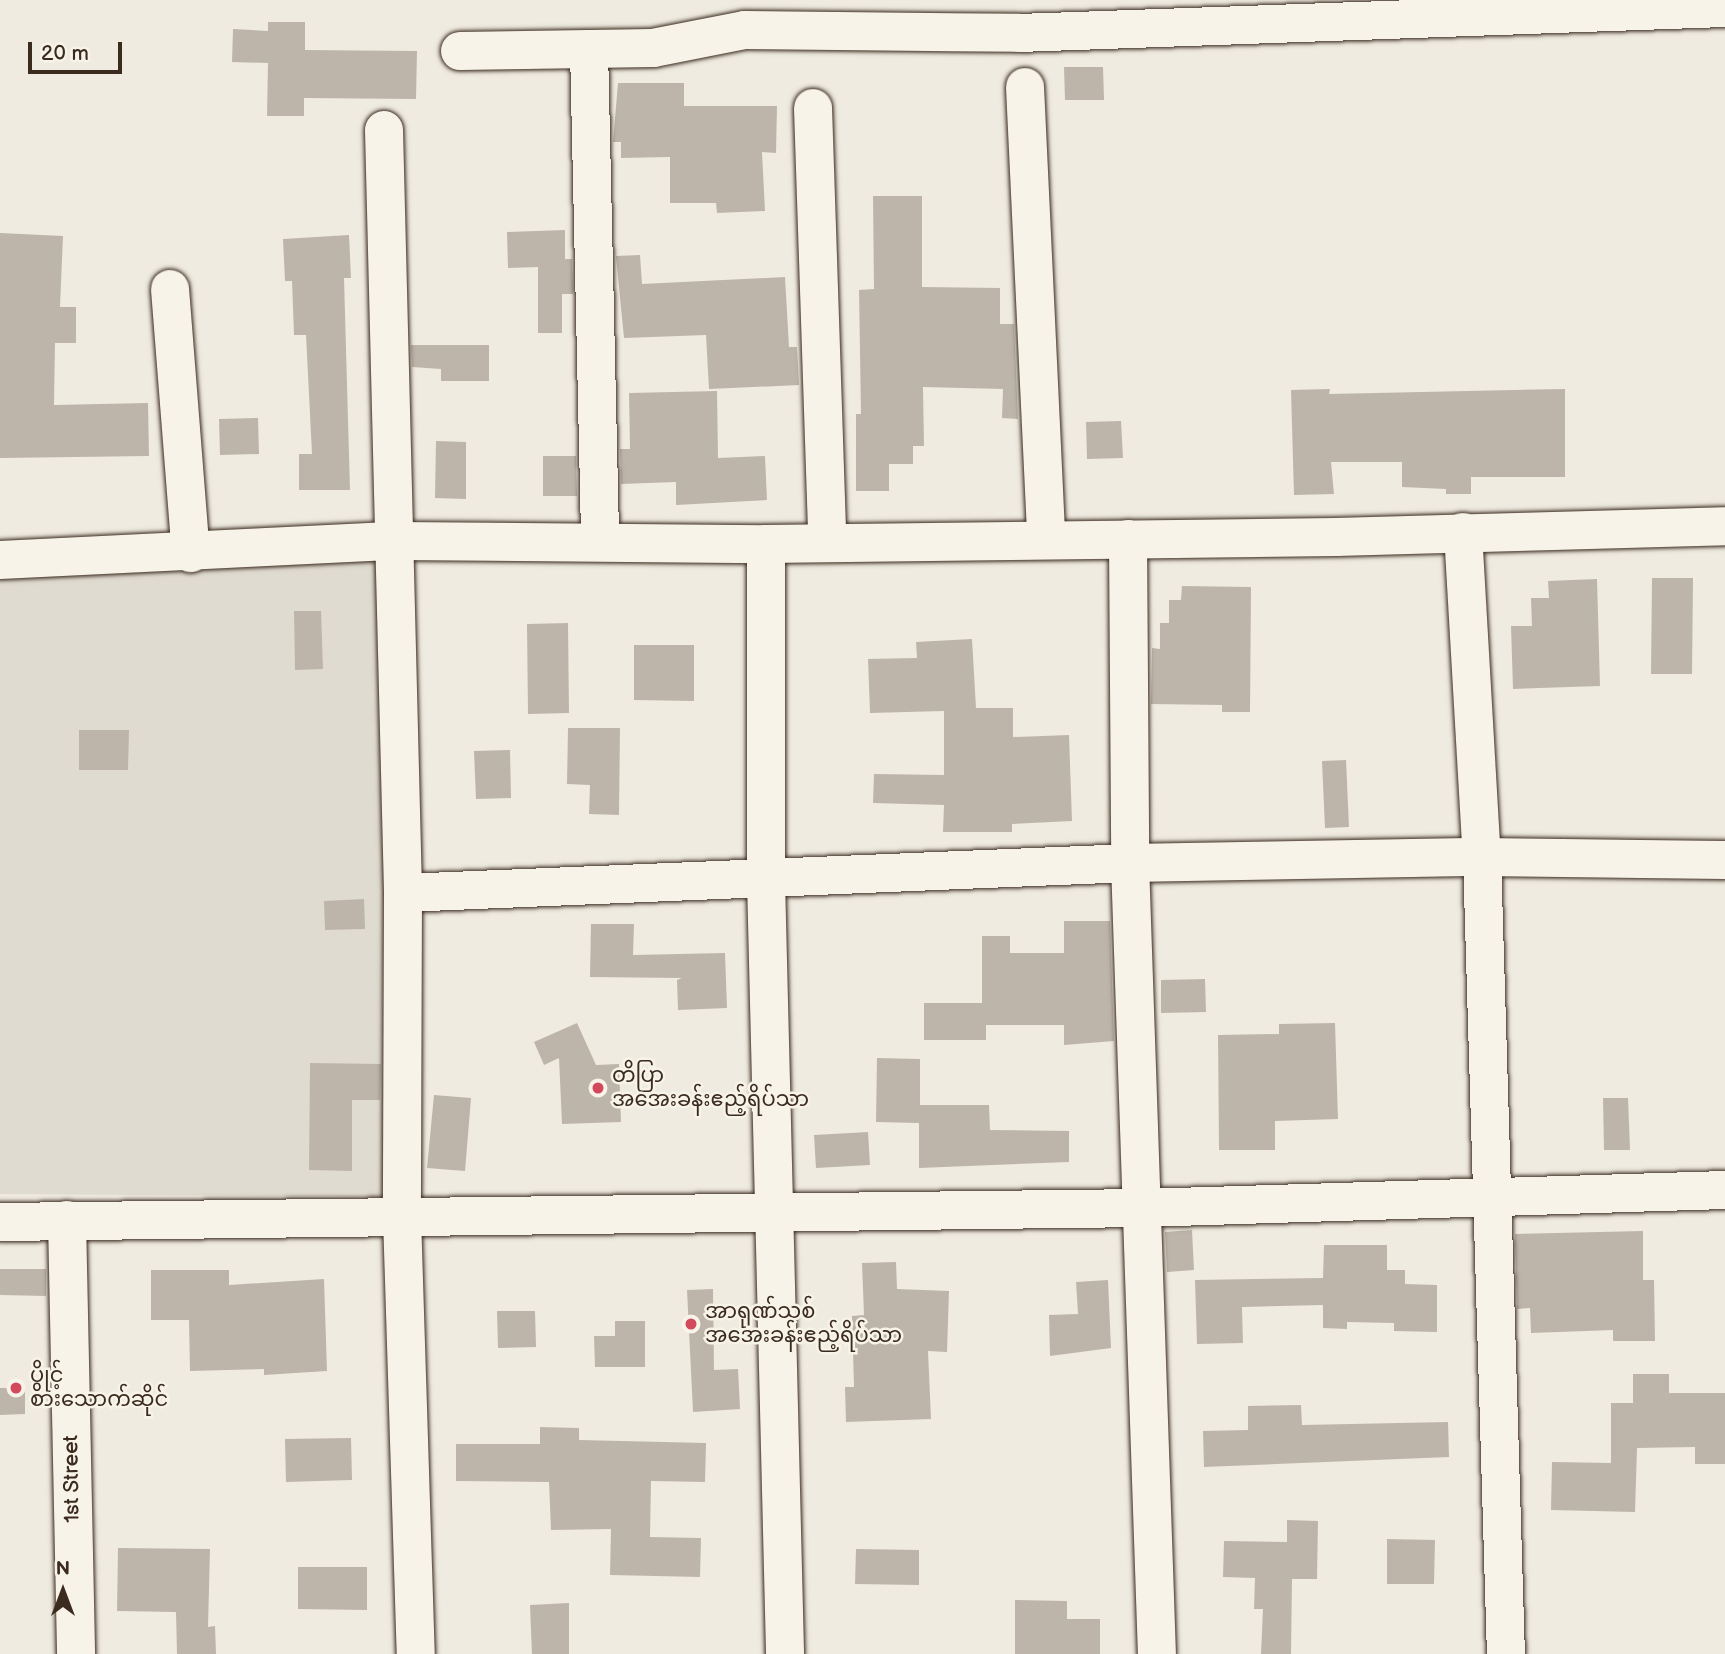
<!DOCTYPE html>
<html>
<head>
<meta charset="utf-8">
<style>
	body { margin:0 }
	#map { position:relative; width:1725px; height:1654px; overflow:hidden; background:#efebe0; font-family:"Balsamiq Sans","Noto Sans Myanmar",sans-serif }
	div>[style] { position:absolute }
	.built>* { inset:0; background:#e0dbd0 }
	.building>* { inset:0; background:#bdb5aa }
	.roads { filter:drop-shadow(0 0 2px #3b2a1e) drop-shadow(0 0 2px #3b2a1e) }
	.minor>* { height:38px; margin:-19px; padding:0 19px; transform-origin:19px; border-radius:19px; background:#f7f3e8 }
	.dots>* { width:19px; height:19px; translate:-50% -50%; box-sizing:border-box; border:4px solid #f7f3e8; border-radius:50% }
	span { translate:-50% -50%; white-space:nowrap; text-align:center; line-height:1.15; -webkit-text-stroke:5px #f7f3e8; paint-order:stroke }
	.poi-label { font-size:21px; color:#3b2a1e }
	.left { translate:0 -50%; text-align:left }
	.street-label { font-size:21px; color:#3b2a1e }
	.north { position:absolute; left:28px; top:1556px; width:70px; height:70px; -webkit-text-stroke:5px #f7f3e8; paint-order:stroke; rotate:0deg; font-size:19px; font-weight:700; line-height:28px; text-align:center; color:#3b2a1e }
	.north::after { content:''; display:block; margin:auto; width:24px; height:32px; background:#3b2a1e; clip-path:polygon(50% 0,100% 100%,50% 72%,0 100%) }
	.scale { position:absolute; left:28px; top:42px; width:94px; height:32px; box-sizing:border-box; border:4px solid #3b2a1e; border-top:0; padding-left:9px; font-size:21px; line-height:24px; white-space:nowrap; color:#3b2a1e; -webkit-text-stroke:5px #f7f3e8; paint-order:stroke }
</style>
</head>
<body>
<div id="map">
	<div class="built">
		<div style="clip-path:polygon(387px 559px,411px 1197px,0 1194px,0 562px)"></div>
	</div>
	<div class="building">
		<div style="clip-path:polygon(268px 22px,305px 22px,305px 50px,417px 51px,416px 99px,304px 98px,304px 116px,267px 116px,268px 63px,232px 62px,233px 29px,268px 31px)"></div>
		<div style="clip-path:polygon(1064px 67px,1103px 67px,1104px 100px,1065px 100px)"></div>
		<div style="clip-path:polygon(618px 83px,684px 83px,684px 106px,777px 106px,776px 153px,762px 152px,765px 211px,717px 213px,716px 203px,670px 203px,670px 157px,621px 158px,621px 142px,613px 142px)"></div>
		<div style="clip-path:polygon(873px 196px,922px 196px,922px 287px,1000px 288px,1000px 324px,1014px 324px,1018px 419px,1002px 418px,1003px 389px,923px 387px,924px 446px,913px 446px,913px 464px,889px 464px,889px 491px,856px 491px,856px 414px,861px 414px,859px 290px,874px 289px)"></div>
		<div style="clip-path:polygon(565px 230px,565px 259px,572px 259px,573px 294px,562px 294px,562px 333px,538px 333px,538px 267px,508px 268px,507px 232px)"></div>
		<div style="clip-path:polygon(0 233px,63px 236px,60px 307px,76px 307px,76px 343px,55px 343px,54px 405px,148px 403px,149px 456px,0 458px)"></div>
		<div style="clip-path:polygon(349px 235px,351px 278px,344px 278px,350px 490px,299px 490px,299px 454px,312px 454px,306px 335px,294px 335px,292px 281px,285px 281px,283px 239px)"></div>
		<div style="clip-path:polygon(640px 255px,642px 284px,785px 277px,789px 347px,797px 347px,799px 385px,709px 389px,706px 335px,624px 338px,616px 256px)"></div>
		<div style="clip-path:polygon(411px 345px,489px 345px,489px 381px,441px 381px,441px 369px,412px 367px)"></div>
		<div style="clip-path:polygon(1330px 389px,1329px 394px,1565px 389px,1565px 477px,1471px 477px,1471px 494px,1446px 494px,1446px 489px,1402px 487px,1402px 462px,1331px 462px,1334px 494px,1294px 495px,1291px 390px)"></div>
		<div style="clip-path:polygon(717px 391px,718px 458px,765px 456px,767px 500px,676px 505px,676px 482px,621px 484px,620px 449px,630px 449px,629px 393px)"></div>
		<div style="clip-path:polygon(258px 418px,259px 454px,220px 455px,219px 419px)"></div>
		<div style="clip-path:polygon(1121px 421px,1123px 458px,1087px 459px,1086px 422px)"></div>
		<div style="clip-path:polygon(436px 441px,466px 442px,466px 499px,435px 498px)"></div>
		<div style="clip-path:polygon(543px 456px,576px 456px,577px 496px,543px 496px)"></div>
		<div style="clip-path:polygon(1652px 578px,1693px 578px,1692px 674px,1651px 674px)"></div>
		<div style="clip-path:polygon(1597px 579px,1600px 686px,1513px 689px,1511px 626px,1532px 626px,1531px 598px,1549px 598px,1548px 581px)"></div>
		<div style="clip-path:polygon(1182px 586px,1251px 587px,1250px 712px,1222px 712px,1222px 705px,1151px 704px,1152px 648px,1160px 649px,1160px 623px,1169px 623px,1169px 600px,1181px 600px)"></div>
		<div style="clip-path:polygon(294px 611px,321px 611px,323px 669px,295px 670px)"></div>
		<div style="clip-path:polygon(568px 623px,569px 713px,528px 714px,527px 624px)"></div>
		<div style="clip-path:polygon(972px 639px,976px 708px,1013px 708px,1013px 737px,1069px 735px,1072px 821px,1012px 824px,1012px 832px,943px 832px,944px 805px,873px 803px,874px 774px,944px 775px,944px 711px,870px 713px,868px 659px,917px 658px,916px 642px)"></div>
		<div style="clip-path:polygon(634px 645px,694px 645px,694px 701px,634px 700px)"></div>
		<div style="clip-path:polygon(568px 728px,620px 728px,619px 815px,589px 814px,590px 785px,567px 784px)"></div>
		<div style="clip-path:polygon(79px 730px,129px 730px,128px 770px,79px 770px)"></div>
		<div style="clip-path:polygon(510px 750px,511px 798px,476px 799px,474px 751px)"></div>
		<div style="clip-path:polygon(1346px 760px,1349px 827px,1325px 828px,1322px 761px)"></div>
		<div style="clip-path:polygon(364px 899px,365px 929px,325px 930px,324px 901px)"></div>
		<div style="clip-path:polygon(1064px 921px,1110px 921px,1114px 1041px,1064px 1045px,1064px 1025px,986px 1025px,986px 1040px,924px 1040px,924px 1003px,982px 1003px,982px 936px,1010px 936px,1010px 953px,1064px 953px)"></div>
		<div style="clip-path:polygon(591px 924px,634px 924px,633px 955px,725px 953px,727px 1008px,678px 1010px,677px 980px,682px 978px,590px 977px)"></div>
		<div style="clip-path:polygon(1205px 979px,1206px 1012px,1161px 1013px,1161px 980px)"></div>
		<div style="clip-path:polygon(577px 1023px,596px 1065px,619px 1064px,621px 1122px,562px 1124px,559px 1058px,544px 1065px,534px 1042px)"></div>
		<div style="clip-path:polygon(1335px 1023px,1338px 1119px,1275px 1121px,1275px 1150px,1219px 1150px,1218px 1035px,1279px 1034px,1279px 1024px)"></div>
		<div style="clip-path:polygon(877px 1058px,920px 1059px,920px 1105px,989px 1105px,990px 1130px,1069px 1131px,1069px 1162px,919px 1168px,919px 1123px,876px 1122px)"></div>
		<div style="clip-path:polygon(310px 1063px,381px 1064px,380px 1100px,352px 1100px,352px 1171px,309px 1170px)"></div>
		<div style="clip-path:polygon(434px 1095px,471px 1098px,465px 1171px,427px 1168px)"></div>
		<div style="clip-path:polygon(1603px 1098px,1628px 1098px,1630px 1150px,1604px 1150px)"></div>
		<div style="clip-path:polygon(868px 1132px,870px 1165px,816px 1168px,814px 1135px)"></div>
		<div style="clip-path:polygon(1192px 1230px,1194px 1270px,1167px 1272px,1165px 1232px)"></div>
		<div style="clip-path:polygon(1643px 1231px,1643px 1280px,1654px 1280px,1655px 1341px,1613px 1341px,1613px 1330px,1531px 1333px,1530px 1308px,1517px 1309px,1515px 1234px)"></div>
		<div style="clip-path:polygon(1324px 1245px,1387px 1245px,1387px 1270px,1405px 1270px,1405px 1284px,1437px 1285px,1437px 1332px,1394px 1331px,1394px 1323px,1347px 1322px,1347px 1329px,1323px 1328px,1323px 1305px,1242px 1307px,1243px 1343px,1197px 1344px,1195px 1280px,1323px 1278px)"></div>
		<div style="clip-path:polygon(896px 1262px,897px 1289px,949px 1291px,947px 1352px,928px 1351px,931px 1419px,846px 1422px,845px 1387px,854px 1387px,852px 1316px,864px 1315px,862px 1263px)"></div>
		<div style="clip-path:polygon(0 1269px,46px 1269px,46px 1296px,0 1295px)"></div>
		<div style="clip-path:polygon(151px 1270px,229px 1270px,229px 1285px,324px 1279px,327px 1371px,264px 1375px,264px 1369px,190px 1371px,189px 1320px,151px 1320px)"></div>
		<div style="clip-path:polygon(1108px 1280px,1111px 1348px,1050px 1356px,1049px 1315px,1078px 1314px,1076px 1282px)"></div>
		<div style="clip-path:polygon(713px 1289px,714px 1370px,738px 1369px,740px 1409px,693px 1412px,687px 1290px)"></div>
		<div style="clip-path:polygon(497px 1311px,535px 1311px,536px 1347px,498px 1348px)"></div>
		<div style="clip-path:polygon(615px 1321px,645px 1321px,645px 1367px,595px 1367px,594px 1336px,615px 1336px)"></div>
		<div style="clip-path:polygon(1633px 1374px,1669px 1374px,1669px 1393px,1725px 1393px,1725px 1464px,1695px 1464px,1695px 1447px,1637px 1448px,1635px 1512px,1551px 1510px,1552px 1462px,1611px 1463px,1611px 1403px,1633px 1403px)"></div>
		<div style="clip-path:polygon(0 1388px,25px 1388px,25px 1414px,0 1415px)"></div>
		<div style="clip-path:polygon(1301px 1405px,1302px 1425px,1448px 1422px,1449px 1457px,1204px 1467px,1203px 1431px,1248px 1430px,1248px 1406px)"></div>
		<div style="clip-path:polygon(540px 1427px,579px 1428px,579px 1440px,706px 1443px,705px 1482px,651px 1481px,650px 1537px,701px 1538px,700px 1577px,610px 1575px,611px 1529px,551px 1530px,549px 1482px,456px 1481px,456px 1444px,540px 1444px)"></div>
		<div style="clip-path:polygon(351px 1438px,352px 1480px,286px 1482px,285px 1439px)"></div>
		<div style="clip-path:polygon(1287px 1520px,1318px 1521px,1317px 1579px,1292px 1579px,1291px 1654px,1261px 1654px,1263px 1609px,1254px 1609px,1255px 1578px,1223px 1577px,1224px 1541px,1287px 1542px)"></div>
		<div style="clip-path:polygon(1387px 1539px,1435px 1540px,1434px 1584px,1387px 1584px)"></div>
		<div style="clip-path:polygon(118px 1548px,210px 1549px,208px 1627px,215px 1626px,216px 1654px,177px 1654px,176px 1612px,117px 1611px)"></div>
		<div style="clip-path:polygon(856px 1549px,919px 1550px,919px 1585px,855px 1584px)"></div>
		<div style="clip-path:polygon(298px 1567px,367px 1567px,367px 1610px,298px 1609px)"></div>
		<div style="clip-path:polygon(1015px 1600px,1067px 1601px,1067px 1619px,1100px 1619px,1100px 1654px,1015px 1654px)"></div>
		<div style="clip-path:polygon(569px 1603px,569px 1654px,532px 1654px,530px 1605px)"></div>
	</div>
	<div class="roads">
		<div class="minor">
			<div style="left:589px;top:49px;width:492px;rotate:88.7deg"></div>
			<div style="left:460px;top:51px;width:193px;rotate:-0.9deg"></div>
			<div style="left:653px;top:48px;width:94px;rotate:-11.1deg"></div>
			<div style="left:745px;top:30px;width:274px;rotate:0.6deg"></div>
			<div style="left:1019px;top:33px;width:706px;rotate:-2.03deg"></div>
			<div style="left:1025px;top:87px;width:452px;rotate:87.3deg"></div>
			<div style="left:813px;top:108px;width:433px;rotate:88.1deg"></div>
			<div style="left:384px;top:130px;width:763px;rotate:88.57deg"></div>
			<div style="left:403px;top:893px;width:324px;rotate:90.2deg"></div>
			<div style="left:402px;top:1217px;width:437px;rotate:88.2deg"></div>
			<div style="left:170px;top:289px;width:265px;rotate:85.5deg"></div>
			<div style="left:1463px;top:532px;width:326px;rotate:86.7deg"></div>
			<div style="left:1482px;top:857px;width:797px;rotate:88.28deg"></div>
			<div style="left:1128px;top:539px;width:324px;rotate:89.6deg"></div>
			<div style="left:1130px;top:863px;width:791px;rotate:88.05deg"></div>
			<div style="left:766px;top:544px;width:336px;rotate:90deg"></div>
			<div style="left:766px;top:880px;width:774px;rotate:88.59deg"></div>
			<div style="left:0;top:560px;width:395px;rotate:-2.8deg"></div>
			<div style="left:395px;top:541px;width:371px;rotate:0.5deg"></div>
			<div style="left:766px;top:544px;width:570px;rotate:-0.7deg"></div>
			<div style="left:1336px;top:537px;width:389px;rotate:-1.6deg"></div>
			<div style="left:403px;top:893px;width:728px;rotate:-2.36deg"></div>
			<div style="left:1130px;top:863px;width:352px;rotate:-1deg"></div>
			<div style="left:1482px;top:857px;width:243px;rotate:0.7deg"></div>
			<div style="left:67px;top:1220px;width:434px;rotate:88.8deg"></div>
			<div style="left:0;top:1222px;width:1143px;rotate:-0.7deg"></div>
			<div style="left:1143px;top:1208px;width:582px;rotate:-1.77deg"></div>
		</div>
	</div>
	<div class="dots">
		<div style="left:598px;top:1088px;background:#d1495b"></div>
		<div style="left:691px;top:1324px;background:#d1495b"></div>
		<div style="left:16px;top:1388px;background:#d1495b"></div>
	</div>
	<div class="poi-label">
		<span class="left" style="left:612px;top:1088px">တိပြာ<br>အအေးခန်းဧည့်ရိပ်သာ</span>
		<span class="left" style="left:705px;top:1324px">အာရုဏ်သစ်<br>အအေးခန်းဧည့်ရိပ်သာ</span>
		<span class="left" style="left:30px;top:1388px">ပွိုင့်<br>စားသောက်ဆိုင်</span>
	</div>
	<div class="street-label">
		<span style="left:72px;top:1479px;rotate:-91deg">1st Street</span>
	</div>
	<div class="north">N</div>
	<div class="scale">20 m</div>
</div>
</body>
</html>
